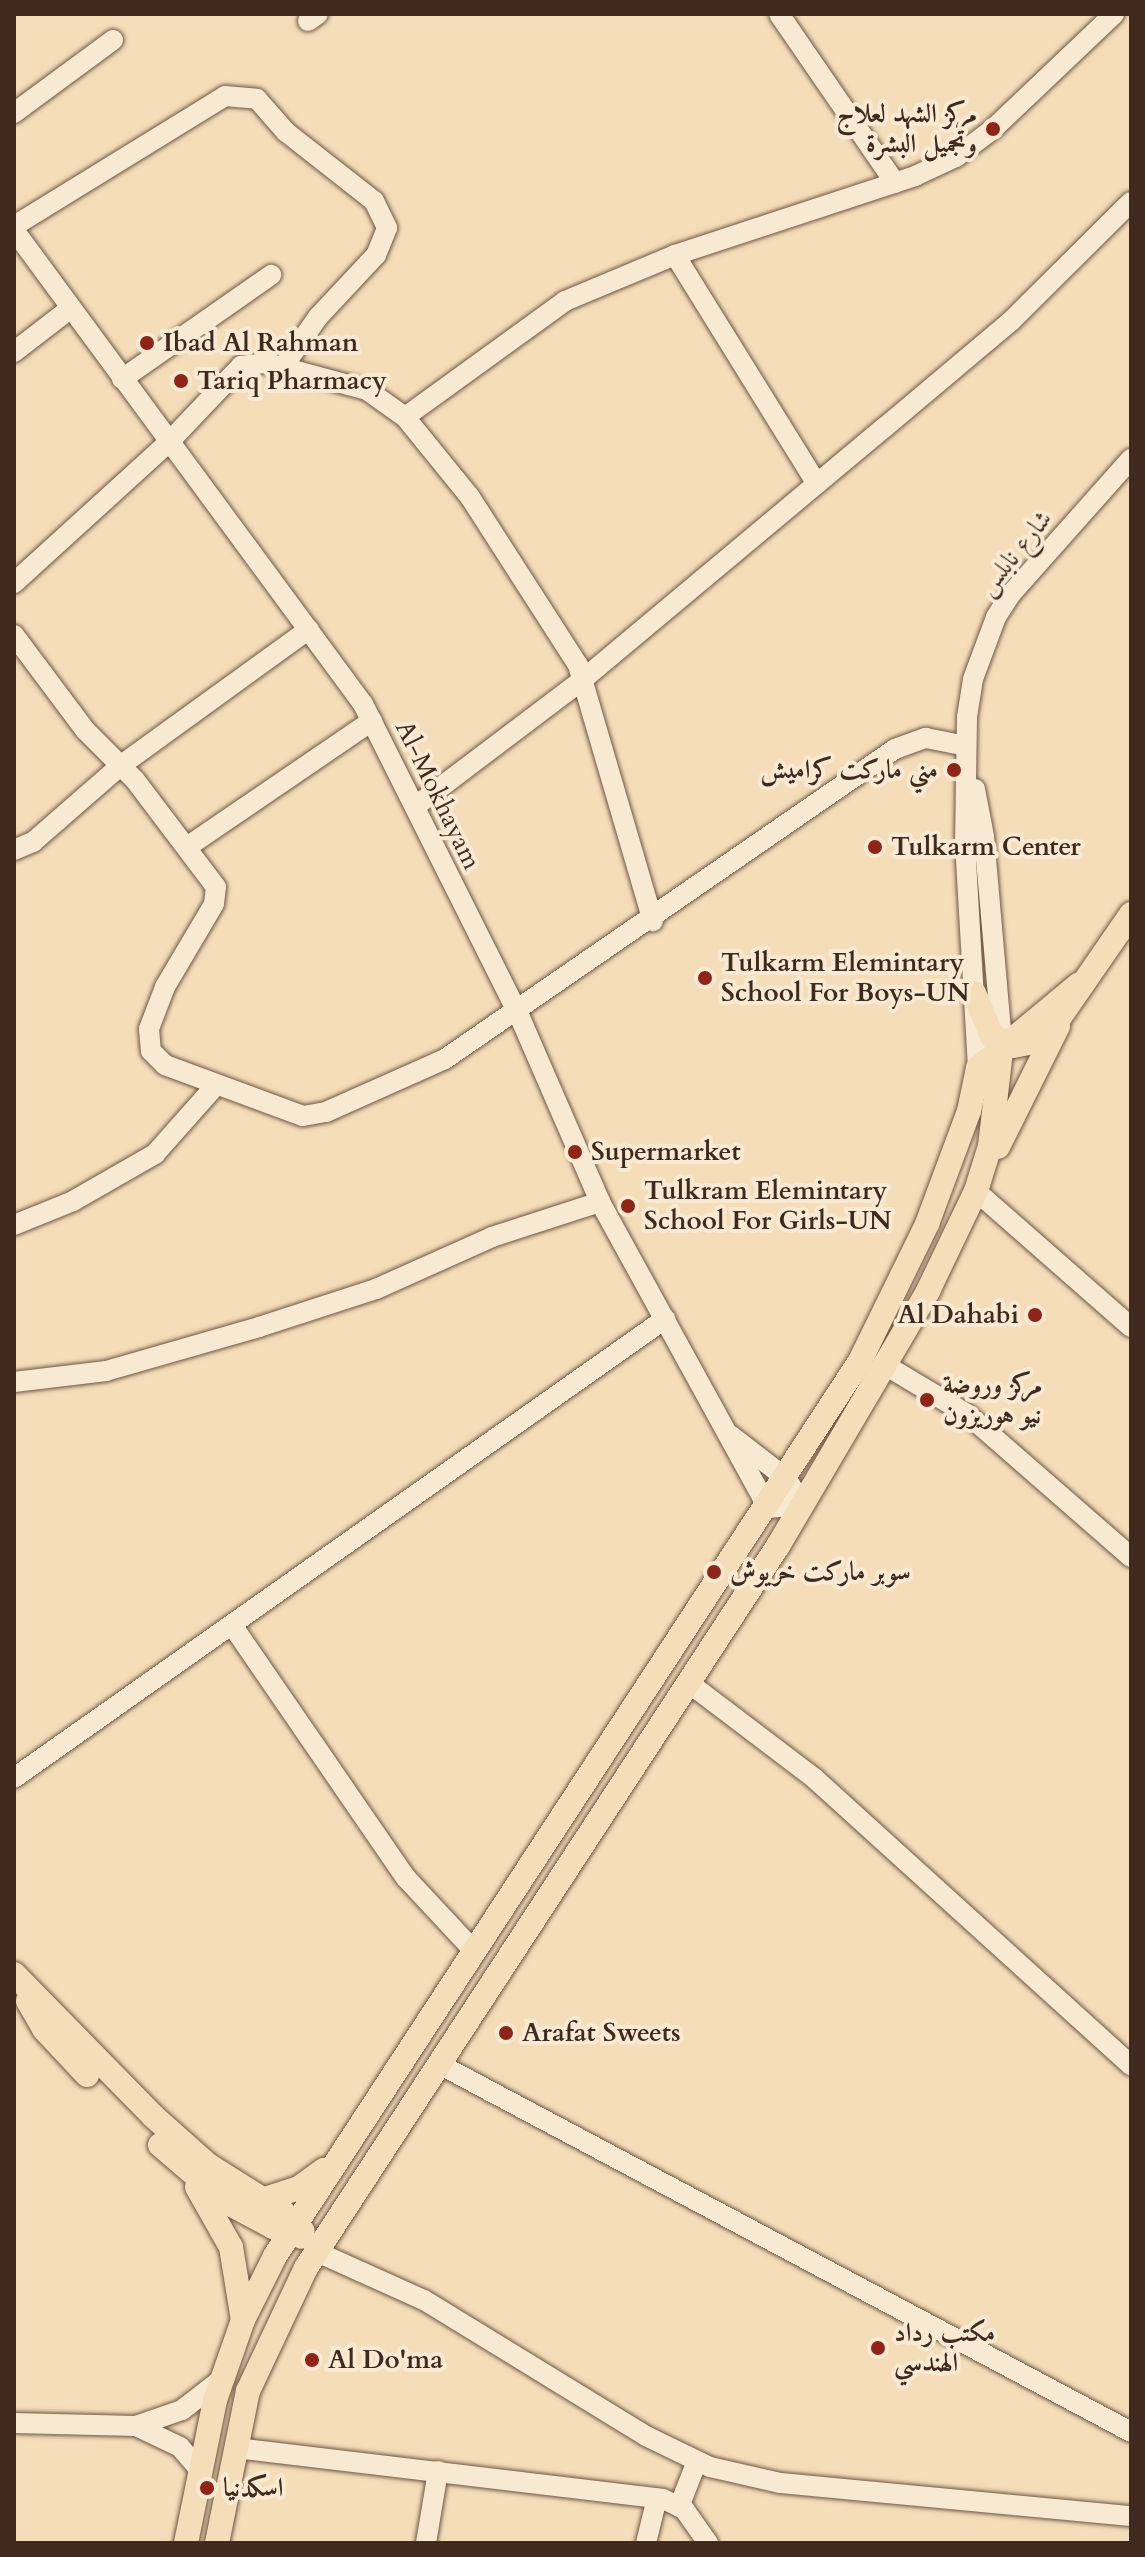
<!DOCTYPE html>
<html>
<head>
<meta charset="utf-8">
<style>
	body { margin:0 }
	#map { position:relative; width:1145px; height:2557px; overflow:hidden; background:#f5ddb9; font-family:Cardo,Amiri,serif }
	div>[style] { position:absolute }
	.roads { filter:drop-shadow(0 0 2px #6d5645) drop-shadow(0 0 2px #6d5645) }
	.minor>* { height:20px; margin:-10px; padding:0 10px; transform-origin:10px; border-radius:10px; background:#f8e9d2 }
	.major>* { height:24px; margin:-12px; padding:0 12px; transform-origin:12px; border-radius:12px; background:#f5ddb9 }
	.dots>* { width:22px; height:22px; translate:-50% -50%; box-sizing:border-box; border:4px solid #f8e9d2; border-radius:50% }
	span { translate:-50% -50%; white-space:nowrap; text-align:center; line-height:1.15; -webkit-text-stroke:8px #f8e9d2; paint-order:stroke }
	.poi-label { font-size:26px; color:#40291e; font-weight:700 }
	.right { translate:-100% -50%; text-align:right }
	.left { translate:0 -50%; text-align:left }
	.street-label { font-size:26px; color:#40291e }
	.frame { position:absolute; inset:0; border:16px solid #40291e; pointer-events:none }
</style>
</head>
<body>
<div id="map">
	<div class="roads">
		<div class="minor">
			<div style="left:779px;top:14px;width:205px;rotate:55.5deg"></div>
			<div style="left:308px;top:21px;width:12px;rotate:-35deg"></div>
			<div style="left:14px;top:113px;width:123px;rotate:-36.4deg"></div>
			<div style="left:14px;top:226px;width:248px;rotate:-31.6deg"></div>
			<div style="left:225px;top:96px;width:32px;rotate:5deg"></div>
			<div style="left:257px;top:99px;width:44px;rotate:48.7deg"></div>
			<div style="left:286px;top:132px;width:112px;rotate:38.1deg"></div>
			<div style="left:374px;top:201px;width:30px;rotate:64deg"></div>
			<div style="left:387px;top:228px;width:29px;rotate:112deg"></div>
			<div style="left:376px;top:255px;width:85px;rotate:133.1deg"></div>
			<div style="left:318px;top:317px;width:61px;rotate:125deg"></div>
			<div style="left:14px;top:230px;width:589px;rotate:53.64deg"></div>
			<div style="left:363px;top:704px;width:346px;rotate:63.4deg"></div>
			<div style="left:518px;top:1013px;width:206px;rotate:66.5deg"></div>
			<div style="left:600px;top:1202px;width:349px;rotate:61.2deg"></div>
			<div style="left:768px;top:1508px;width:35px;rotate:-5deg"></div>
			<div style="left:803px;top:1505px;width:31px;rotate:-122deg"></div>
			<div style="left:787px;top:1479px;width:72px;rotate:-142.3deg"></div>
			<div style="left:675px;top:255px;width:269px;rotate:58.2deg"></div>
			<div style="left:14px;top:352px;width:72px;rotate:-37.7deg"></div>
			<div style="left:122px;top:379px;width:182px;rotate:-34.9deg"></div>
			<div style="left:405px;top:417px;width:198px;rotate:-35.9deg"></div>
			<div style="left:565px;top:301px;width:119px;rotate:-22.7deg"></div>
			<div style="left:675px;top:255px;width:253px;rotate:-18.2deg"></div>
			<div style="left:915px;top:176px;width:45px;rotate:-24.9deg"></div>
			<div style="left:956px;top:157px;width:46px;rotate:-37.1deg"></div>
			<div style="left:993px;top:129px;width:167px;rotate:-43.5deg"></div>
			<div style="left:14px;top:583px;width:210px;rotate:-42.3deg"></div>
			<div style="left:169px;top:442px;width:105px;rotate:-46.5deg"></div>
			<div style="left:241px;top:366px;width:26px;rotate:-7deg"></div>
			<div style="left:267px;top:363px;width:104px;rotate:15.1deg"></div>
			<div style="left:367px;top:390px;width:47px;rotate:35.4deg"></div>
			<div style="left:405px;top:417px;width:103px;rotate:50.9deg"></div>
			<div style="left:470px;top:497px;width:200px;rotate:57.3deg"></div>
			<div style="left:578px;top:665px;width:267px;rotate:73.7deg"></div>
			<div style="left:14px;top:635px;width:119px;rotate:53.2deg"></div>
			<div style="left:85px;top:730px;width:71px;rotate:45deg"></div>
			<div style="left:135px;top:780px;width:134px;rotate:52.9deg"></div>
			<div style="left:216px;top:887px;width:17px;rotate:97deg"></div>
			<div style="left:214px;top:904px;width:96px;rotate:120.6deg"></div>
			<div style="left:165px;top:987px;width:45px;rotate:110.9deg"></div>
			<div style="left:149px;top:1029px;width:22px;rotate:85deg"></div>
			<div style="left:151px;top:1051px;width:20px;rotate:45deg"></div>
			<div style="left:165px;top:1065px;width:147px;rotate:20.3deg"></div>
			<div style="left:303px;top:1116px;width:23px;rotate:-10deg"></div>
			<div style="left:326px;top:1112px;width:130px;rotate:-24deg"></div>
			<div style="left:445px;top:1059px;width:546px;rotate:-34.56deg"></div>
			<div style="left:895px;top:749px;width:33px;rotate:-20deg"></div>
			<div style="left:926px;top:738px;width:41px;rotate:11.3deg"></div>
			<div style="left:975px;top:789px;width:48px;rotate:79.2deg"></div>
			<div style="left:984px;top:836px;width:208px;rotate:85deg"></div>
			<div style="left:417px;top:805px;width:206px;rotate:-37.1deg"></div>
			<div style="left:581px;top:681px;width:395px;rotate:-39.9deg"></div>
			<div style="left:884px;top:428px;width:166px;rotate:-40.1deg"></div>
			<div style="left:1011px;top:321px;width:169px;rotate:-44.8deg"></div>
			<div style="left:187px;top:847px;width:224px;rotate:-34.3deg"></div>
			<div style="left:14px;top:850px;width:21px;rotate:-23deg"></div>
			<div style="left:33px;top:842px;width:116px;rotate:-41.1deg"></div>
			<div style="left:120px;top:766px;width:233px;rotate:-35.9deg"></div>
			<div style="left:978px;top:1068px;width:223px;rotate:-93.3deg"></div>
			<div style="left:965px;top:845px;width:128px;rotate:-89.1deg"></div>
			<div style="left:967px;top:717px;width:38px;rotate:-81deg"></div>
			<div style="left:973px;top:679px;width:66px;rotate:-69.6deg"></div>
			<div style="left:996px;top:617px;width:27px;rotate:-57deg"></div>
			<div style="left:1011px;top:594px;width:181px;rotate:-48.4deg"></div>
			<div style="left:976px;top:1191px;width:206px;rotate:41.3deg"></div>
			<div style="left:14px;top:1225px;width:64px;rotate:-22.1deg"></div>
			<div style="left:73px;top:1201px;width:95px;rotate:-29.8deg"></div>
			<div style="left:155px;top:1154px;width:92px;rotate:-48.5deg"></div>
			<div style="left:885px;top:1365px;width:96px;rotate:30.9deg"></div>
			<div style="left:967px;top:1414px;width:218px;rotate:41.1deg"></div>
			<div style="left:14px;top:1382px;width:93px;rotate:-6.8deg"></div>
			<div style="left:106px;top:1371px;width:159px;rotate:-16deg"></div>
			<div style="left:259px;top:1327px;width:123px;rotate:-18deg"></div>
			<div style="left:376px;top:1289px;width:127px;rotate:-24.1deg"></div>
			<div style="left:492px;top:1237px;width:114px;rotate:-18deg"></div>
			<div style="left:232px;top:1625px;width:307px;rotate:55.5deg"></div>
			<div style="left:406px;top:1878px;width:101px;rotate:47deg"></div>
			<div style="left:689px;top:1683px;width:157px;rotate:37.2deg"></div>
			<div style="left:814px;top:1778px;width:428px;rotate:42.2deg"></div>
			<div style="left:14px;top:1778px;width:797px;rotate:-35.19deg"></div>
			<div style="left:439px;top:2064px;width:784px;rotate:28deg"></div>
			<div style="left:317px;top:2252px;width:117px;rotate:24.2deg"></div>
			<div style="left:424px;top:2300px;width:260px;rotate:31.5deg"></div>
			<div style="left:646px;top:2436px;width:71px;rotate:25.8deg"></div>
			<div style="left:710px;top:2467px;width:72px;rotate:12.9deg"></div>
			<div style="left:780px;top:2483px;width:353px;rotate:5.4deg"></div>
			<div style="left:14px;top:2423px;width:122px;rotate:1.4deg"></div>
			<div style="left:136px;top:2426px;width:49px;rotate:-19.2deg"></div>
			<div style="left:182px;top:2410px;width:51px;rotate:-37.8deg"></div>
			<div style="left:136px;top:2426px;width:49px;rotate:25.5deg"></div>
			<div style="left:180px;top:2447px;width:32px;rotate:49deg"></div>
			<div style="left:236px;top:2448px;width:430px;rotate:6.8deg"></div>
			<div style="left:663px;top:2499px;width:23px;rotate:25deg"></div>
			<div style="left:684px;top:2509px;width:42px;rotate:54.8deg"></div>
			<div style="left:679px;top:2507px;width:49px;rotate:-68.6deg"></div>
			<div style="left:426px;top:2543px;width:73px;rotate:-80.5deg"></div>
			<div style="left:646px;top:2543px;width:46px;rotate:-76.3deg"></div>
		</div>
		<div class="major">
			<div style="left:974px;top:993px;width:47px;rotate:67.3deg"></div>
			<div style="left:992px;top:1036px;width:23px;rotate:25deg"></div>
			<div style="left:1013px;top:1046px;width:20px;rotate:-11deg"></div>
			<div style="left:1033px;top:1042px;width:33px;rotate:-41deg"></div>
			<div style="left:1058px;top:1020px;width:129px;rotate:-55.4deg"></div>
			<div style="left:998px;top:1147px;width:135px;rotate:-63.6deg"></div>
			<div style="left:14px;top:1974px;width:199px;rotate:45.6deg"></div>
			<div style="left:153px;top:2116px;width:74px;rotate:41.7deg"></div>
			<div style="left:208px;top:2165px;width:89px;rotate:32.1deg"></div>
			<div style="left:283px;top:2212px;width:31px;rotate:53deg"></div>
			<div style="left:28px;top:2001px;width:32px;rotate:60deg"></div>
			<div style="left:44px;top:2029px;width:63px;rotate:46.9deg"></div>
			<div style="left:160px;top:2145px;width:89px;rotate:40.5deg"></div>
			<div style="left:228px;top:2203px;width:51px;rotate:28.1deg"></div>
			<div style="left:273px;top:2227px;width:30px;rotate:8deg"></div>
			<div style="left:197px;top:2187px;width:69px;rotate:60.5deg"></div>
			<div style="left:231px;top:2247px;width:74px;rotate:80.7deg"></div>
			<div style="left:262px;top:2200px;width:39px;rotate:-18deg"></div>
			<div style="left:299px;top:2188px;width:31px;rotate:-36deg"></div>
			<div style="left:186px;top:2543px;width:146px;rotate:-78.5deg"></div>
			<div style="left:215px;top:2400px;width:85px;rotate:-70.7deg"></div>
			<div style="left:243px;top:2320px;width:72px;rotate:-63.4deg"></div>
			<div style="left:275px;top:2256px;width:1069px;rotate:-56.83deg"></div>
			<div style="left:860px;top:1361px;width:153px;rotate:-63.9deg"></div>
			<div style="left:927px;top:1224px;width:121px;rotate:-69.6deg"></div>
			<div style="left:969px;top:1111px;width:44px;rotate:-78.2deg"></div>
			<div style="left:978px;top:1068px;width:131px;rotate:-39.7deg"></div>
			<div style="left:217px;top:2543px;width:155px;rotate:-78.5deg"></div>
			<div style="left:248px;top:2391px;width:136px;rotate:-64.8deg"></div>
			<div style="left:306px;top:2268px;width:863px;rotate:-56.83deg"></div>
			<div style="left:778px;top:1546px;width:296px;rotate:-59.5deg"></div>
			<div style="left:928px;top:1291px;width:111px;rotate:-64.4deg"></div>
			<div style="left:976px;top:1191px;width:47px;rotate:-72.7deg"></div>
			<div style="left:990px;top:1146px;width:104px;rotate:-83.4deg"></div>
		</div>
	</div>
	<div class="dots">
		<div style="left:993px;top:129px;background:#8f2418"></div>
		<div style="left:147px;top:343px;background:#8f2418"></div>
		<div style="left:181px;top:381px;background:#8f2418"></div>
		<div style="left:954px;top:770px;background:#8f2418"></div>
		<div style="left:875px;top:847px;background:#8f2418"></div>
		<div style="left:705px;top:978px;background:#8f2418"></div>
		<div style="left:575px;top:1152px;background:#8f2418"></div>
		<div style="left:628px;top:1206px;background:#8f2418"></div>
		<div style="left:1035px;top:1315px;background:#8f2418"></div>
		<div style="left:927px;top:1400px;background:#8f2418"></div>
		<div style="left:714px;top:1572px;background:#8f2418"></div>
		<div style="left:506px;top:2033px;background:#8f2418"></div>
		<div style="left:878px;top:2348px;background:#8f2418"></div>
		<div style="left:312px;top:2360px;background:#8f2418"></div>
		<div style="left:207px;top:2488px;background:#8f2418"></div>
	</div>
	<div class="poi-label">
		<span class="right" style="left:977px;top:129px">مركز الشهد لعلاج<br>وتجميل البشرة</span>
		<span class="left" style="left:163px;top:343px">Ibad Al Rahman</span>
		<span class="left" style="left:197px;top:381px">Tariq Pharmacy</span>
		<span class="right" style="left:938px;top:770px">مني ماركت كراميش</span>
		<span class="left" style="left:891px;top:847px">Tulkarm Center</span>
		<span class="left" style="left:721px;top:978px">Tulkarm Elemintary<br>School For Boys-UN</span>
		<span class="left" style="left:591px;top:1152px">Supermarket</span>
		<span class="left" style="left:644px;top:1206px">Tulkram Elemintary<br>School For Girls-UN</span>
		<span class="right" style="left:1019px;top:1315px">Al Dahabi</span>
		<span class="left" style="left:943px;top:1400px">مركز وروضة<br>نيو هوريزون</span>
		<span class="left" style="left:730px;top:1572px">سوبر ماركت خريوش</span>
		<span class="left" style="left:522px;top:2033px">Arafat Sweets</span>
		<span class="left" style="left:894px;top:2348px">مكتب رداد<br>الهندسي</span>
		<span class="left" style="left:328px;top:2360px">Al Do'ma</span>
		<span class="left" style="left:223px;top:2488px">اسكدنيا</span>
	</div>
	<div class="street-label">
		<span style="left:1015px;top:553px;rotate:-51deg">شارع نابلس</span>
		<span style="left:438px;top:795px;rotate:64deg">Al-Mokhayam</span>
	</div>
	<div class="frame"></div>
</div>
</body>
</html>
